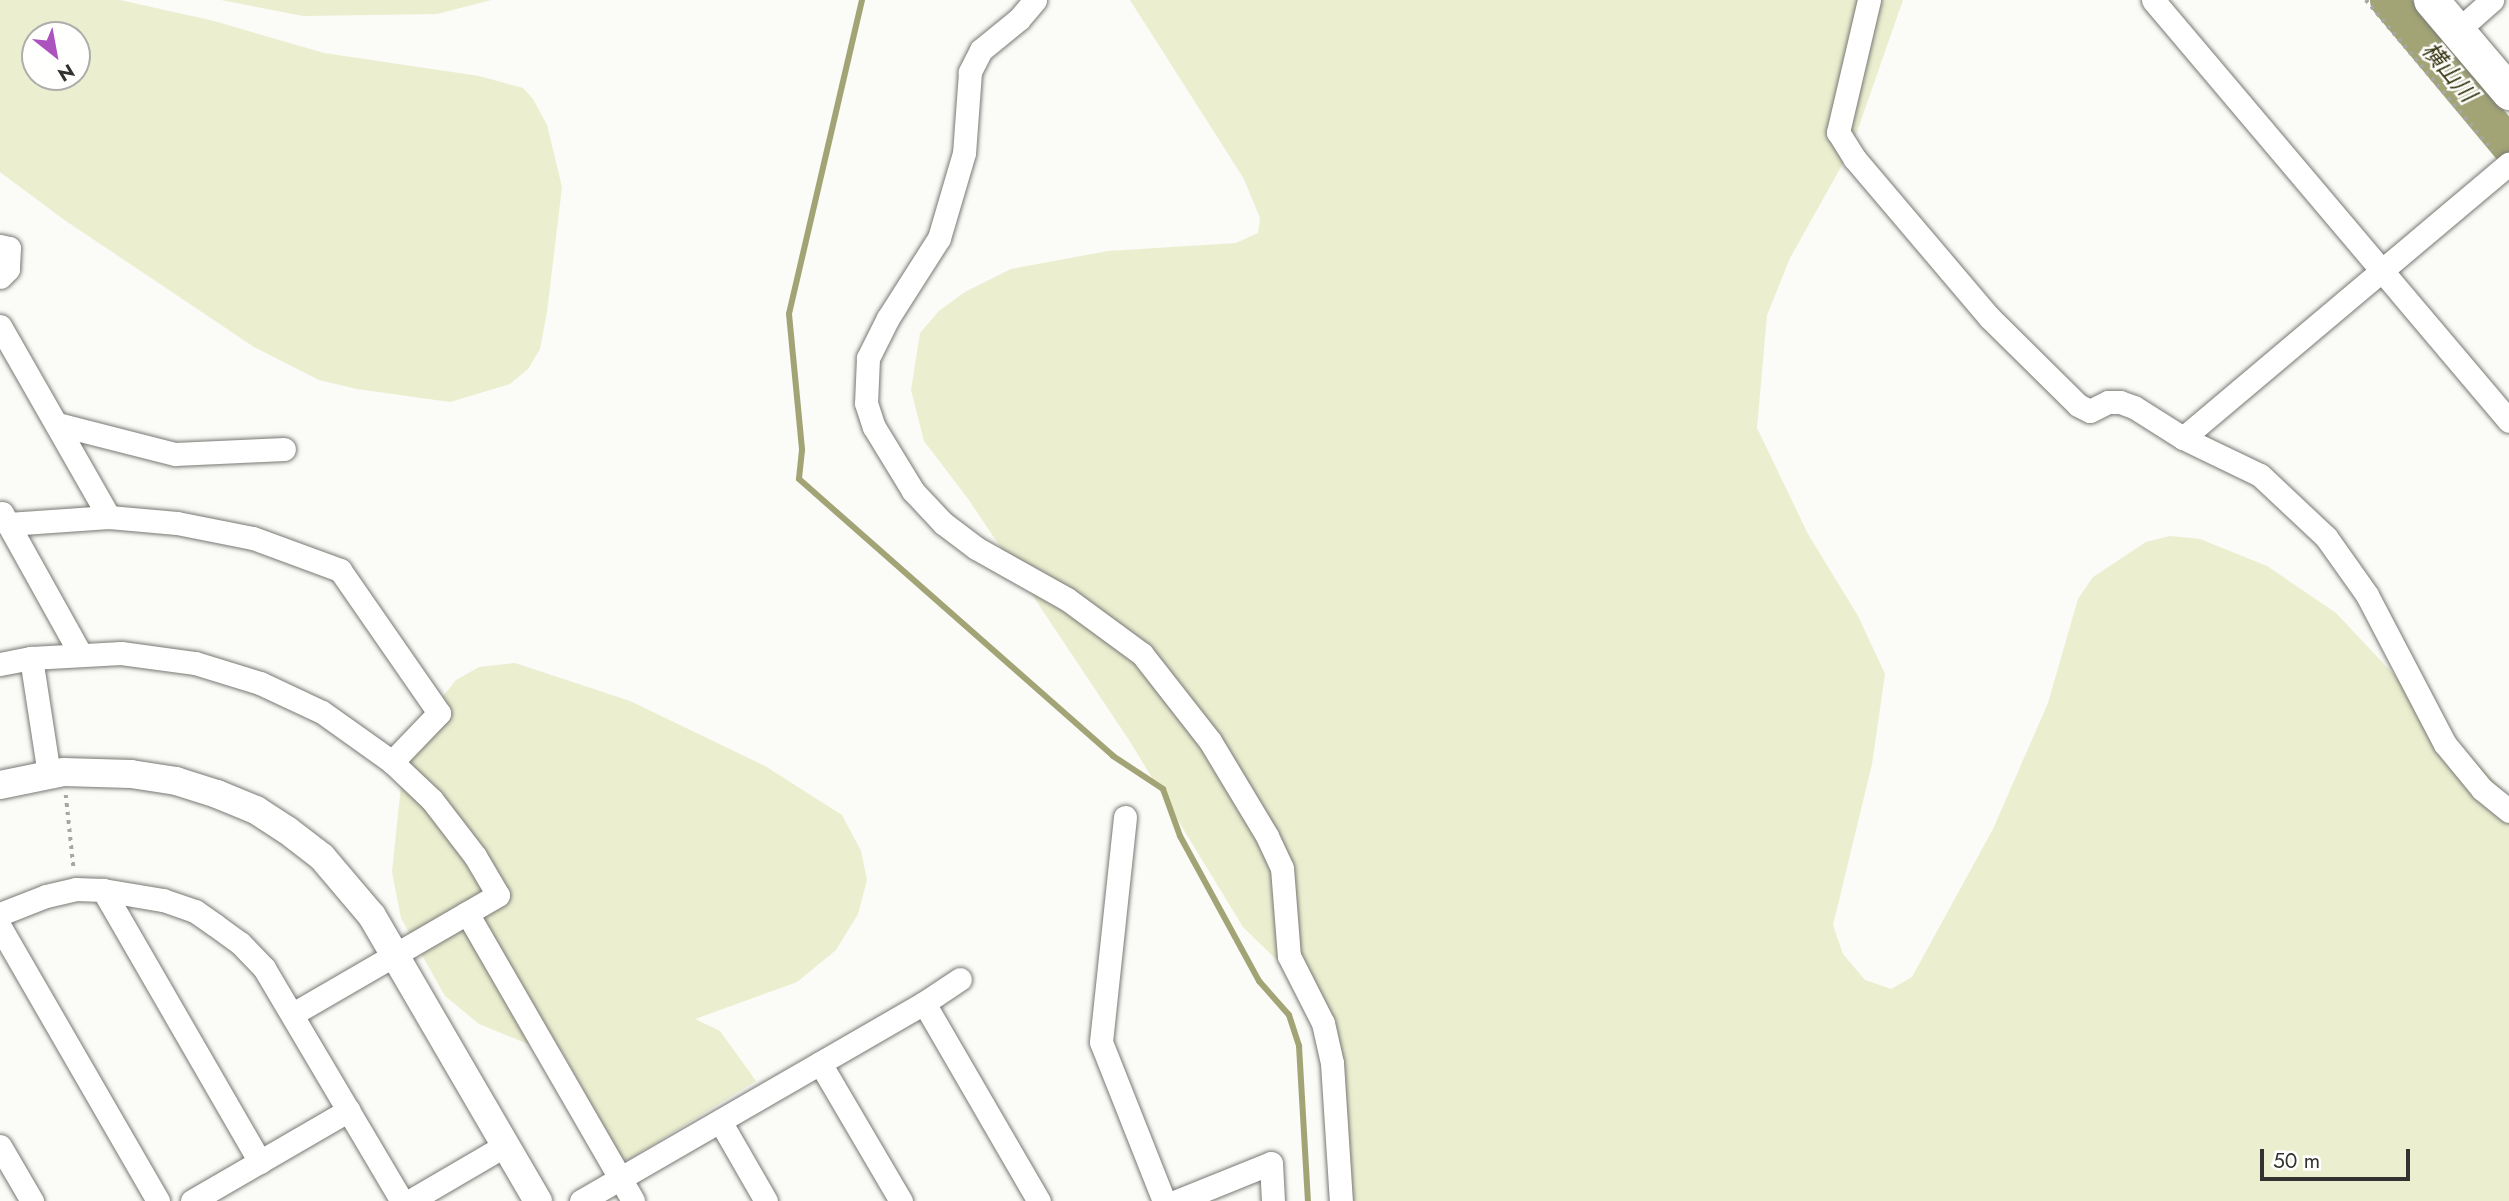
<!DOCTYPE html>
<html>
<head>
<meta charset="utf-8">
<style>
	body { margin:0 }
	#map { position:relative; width:2509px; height:1201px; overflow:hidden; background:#fbfbf7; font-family:Jost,"Noto Sans JP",sans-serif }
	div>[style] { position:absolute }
	.green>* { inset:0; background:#eceed0 }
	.stream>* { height:6px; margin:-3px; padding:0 3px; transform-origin:3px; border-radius:3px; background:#a2a476 }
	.river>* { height:37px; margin:-18.5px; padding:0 18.5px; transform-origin:18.5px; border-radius:18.5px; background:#a2a476 }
	.path>* { height:3.5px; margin-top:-1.75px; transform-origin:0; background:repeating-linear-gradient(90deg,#a6a6a3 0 3.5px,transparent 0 8.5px) }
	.roads { filter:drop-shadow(0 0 2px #787874) drop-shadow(0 0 2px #787874) }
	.minor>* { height:23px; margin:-11.5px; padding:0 11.5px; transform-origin:11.5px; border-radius:11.5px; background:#fff }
	.tertiary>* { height:28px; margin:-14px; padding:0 14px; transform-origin:14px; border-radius:14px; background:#fff }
	.primary>* { height:35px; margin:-17.5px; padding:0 17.5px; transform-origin:17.5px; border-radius:17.5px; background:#fff }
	span { translate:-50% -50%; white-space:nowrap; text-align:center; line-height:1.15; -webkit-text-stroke:5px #fffffe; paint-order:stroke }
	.water-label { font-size:23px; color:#353510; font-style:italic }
	.north { position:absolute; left:21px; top:21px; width:70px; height:70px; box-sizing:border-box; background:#fffffe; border:2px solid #adadac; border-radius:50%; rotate:149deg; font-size:19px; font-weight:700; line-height:28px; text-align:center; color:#323231 }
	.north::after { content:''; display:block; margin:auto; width:24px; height:32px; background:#ab52bf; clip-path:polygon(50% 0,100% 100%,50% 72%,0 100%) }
	.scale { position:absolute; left:2260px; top:1149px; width:150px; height:32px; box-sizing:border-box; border:4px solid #323231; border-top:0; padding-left:9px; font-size:21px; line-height:24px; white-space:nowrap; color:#323231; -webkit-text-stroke:5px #fffffe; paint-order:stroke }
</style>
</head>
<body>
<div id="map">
	<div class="green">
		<div style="clip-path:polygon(evenodd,0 0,120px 0,214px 21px,324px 53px,479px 76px,523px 88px,533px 99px,547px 125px,562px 187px,547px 312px,540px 349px,528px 369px,510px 384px,450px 402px,357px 389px,319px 380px,254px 347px,63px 219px,0 172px,0 0,35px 35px,77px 35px,77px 77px,35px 77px,35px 35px)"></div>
		<div style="clip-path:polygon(221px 0,491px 0,437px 14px,303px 16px)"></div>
		<div style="clip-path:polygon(1130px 0,1903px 0,1851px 149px,1790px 258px,1767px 315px,1757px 428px,1808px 534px,1858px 616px,1885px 674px,1872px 764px,1833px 925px,1843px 954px,1865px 980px,1891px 989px,1912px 977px,1993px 829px,2048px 703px,2078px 599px,2093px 577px,2146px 542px,2170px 536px,2200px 539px,2267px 566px,2336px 613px,2509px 797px,2509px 1201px,1346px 1201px,1311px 993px,1243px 927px,1129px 740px,969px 500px,924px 441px,911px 390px,920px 333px,939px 311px,965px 292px,1011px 269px,1108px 251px,1236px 243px,1258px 233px,1260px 218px,1244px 179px)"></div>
		<div style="clip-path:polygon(515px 663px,630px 701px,765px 766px,842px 815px,861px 851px,867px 880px,858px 914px,836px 950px,797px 982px,695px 1019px,720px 1031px,756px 1081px,628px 1160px,621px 1159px,562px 1051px,545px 1051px,479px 1024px,445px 996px,401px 918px,392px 872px,402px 776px,440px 700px,456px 680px,479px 667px)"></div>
	</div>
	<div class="stream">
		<div style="left:862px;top:0;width:322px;rotate:103.1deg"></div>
		<div style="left:789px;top:314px;width:137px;rotate:84.5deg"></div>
		<div style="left:802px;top:450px;width:29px;rotate:96deg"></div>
		<div style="left:799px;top:479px;width:419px;rotate:41.4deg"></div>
		<div style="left:1113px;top:756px;width:60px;rotate:33.4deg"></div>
		<div style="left:1163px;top:789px;width:50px;rotate:70.1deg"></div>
		<div style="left:1180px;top:836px;width:165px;rotate:61.4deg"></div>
		<div style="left:1259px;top:981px;width:45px;rotate:48.6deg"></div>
		<div style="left:1289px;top:1015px;width:33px;rotate:72deg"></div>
		<div style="left:1299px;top:1046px;width:155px;rotate:86.7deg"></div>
	</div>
	<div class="river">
		<div style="left:2388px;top:0;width:189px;rotate:50.2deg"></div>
	</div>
	<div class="path">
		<div style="left:2366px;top:0;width:197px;rotate:49.9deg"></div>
		<div style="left:66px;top:795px;width:76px;rotate:84deg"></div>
	</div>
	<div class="roads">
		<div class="minor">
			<div style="left:1035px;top:0;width:25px;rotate:130deg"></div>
			<div style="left:1019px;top:19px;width:49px;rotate:140.8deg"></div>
			<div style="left:981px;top:50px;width:25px;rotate:117deg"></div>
			<div style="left:970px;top:72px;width:81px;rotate:94.2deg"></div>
			<div style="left:964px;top:153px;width:89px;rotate:106.4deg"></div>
			<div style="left:939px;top:238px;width:95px;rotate:122.5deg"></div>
			<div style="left:888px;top:318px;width:45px;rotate:116.6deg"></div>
			<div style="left:868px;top:358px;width:45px;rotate:92.5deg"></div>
			<div style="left:866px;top:403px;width:25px;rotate:72deg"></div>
			<div style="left:874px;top:427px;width:75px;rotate:58.6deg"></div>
			<div style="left:913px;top:491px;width:44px;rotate:46.8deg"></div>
			<div style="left:943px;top:523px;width:41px;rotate:37.1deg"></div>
			<div style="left:976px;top:548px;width:104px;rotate:29.3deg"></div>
			<div style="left:1067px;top:599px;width:93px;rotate:36.3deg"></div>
			<div style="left:1142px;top:654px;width:110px;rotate:52deg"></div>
			<div style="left:1210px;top:741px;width:111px;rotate:59deg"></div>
			<div style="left:1267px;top:836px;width:35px;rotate:65deg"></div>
			<div style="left:1282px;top:868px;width:88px;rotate:85.5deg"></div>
			<div style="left:1289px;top:956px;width:75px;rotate:63.1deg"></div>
			<div style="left:1323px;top:1023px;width:41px;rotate:77.3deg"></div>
			<div style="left:1332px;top:1063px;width:138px;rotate:86.3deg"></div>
			<div style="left:1869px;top:0;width:136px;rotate:103.2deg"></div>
			<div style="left:1838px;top:132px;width:32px;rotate:58deg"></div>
			<div style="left:1855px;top:159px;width:207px;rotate:49.7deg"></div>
			<div style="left:1989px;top:317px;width:125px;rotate:44.7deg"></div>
			<div style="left:2078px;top:405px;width:13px;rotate:27deg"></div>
			<div style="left:2090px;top:411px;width:20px;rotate:-27deg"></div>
			<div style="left:2108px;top:402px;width:12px"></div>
			<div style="left:2120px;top:402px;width:15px;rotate:20deg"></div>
			<div style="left:2134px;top:407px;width:58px;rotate:32.3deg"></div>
			<div style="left:2183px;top:438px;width:426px;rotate:-40.1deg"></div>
			<div style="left:2153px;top:0;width:551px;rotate:49.78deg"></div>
			<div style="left:2457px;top:31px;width:47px;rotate:-41.5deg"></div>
			<div style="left:0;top:246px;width:9px;rotate:13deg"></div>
			<div style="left:9px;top:248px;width:21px;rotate:93deg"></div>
			<div style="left:8px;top:269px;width:11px;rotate:135deg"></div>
			<div style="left:0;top:326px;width:220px;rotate:60.3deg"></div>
			<div style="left:57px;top:424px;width:122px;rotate:14.3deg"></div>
			<div style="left:175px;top:454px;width:109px;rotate:-2.6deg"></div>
			<div style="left:2183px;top:438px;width:85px;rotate:25.7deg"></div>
			<div style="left:2260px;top:475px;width:91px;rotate:43.2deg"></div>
			<div style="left:2326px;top:537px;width:71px;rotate:54.7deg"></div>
			<div style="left:2367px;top:595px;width:168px;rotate:62.4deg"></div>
			<div style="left:2445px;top:744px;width:58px;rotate:50.6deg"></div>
			<div style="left:2482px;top:789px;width:35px;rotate:39deg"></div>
			<div style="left:2px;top:513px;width:160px;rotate:60.9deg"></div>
			<div style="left:8px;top:524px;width:101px;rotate:-4deg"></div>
			<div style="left:109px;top:517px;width:68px;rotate:5deg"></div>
			<div style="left:177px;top:523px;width:77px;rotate:11.2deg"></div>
			<div style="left:253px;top:538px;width:93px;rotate:20.2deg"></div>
			<div style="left:340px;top:570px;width:174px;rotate:55.3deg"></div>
			<div style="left:439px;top:713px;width:68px;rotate:133.8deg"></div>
			<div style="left:31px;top:658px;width:117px;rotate:81.2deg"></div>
			<div style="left:0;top:664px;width:32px;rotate:-11deg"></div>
			<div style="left:31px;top:658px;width:90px;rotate:-3.2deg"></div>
			<div style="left:121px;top:653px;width:75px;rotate:7.7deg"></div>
			<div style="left:195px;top:663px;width:68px;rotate:17.1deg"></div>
			<div style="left:260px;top:683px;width:68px;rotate:25.1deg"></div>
			<div style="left:322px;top:712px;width:86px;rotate:35.5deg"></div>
			<div style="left:392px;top:762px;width:55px;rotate:43.5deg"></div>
			<div style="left:432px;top:800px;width:71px;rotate:52.5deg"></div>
			<div style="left:475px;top:856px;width:45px;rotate:59.5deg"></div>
			<div style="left:498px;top:895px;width:237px;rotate:149.9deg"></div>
			<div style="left:1125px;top:817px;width:226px;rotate:96.1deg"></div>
			<div style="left:1101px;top:1042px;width:171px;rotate:68.4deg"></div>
			<div style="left:103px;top:890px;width:314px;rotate:60deg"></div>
			<div style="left:467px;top:913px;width:332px;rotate:60deg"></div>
			<div style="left:0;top:914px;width:49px;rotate:-21.4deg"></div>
			<div style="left:46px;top:896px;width:31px;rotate:-13deg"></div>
			<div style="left:76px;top:889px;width:27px;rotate:2deg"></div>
			<div style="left:103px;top:890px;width:61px;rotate:9.5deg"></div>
			<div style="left:163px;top:900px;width:34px;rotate:19deg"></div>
			<div style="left:195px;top:911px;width:24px;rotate:35deg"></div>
			<div style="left:215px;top:925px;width:31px;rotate:36deg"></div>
			<div style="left:240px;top:943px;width:35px;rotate:46deg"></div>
			<div style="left:264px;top:968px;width:271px;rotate:59.4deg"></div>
			<div style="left:0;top:927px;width:316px;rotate:60deg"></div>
			<div style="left:924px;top:1003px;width:43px;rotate:-33.7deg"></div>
			<div style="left:820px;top:1063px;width:160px;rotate:59.6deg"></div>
			<div style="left:720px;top:1121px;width:92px;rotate:60.1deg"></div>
			<div style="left:0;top:1146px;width:64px;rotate:59.8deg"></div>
			<div style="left:192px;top:1201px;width:181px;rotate:-30.1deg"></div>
			<div style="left:410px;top:1201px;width:111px;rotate:-30.3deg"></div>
			<div style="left:581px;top:1201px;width:396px;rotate:-30deg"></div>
			<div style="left:924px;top:1003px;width:229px;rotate:59.9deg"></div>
			<div style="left:1177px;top:1201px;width:101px;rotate:-22deg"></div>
			<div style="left:1271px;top:1163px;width:38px;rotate:87deg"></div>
		</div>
		<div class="tertiary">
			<div style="left:0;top:785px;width:65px;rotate:-11.5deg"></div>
			<div style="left:64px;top:772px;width:67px;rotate:1.7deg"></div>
			<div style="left:131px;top:774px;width:46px;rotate:8.8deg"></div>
			<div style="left:176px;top:781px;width:43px;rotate:17.6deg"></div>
			<div style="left:217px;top:794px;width:42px;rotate:22.3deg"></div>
			<div style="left:256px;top:810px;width:37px;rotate:33deg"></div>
			<div style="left:287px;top:830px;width:44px;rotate:37.6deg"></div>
			<div style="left:322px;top:857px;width:77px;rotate:49.7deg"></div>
			<div style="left:372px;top:916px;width:330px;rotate:59.8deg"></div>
		</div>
		<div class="primary">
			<div style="left:2431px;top:0;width:121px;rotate:49.7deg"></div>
		</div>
	</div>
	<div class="water-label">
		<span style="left:2449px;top:72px;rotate:50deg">横山川</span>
	</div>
	<div class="north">N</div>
	<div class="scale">50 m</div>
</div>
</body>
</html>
